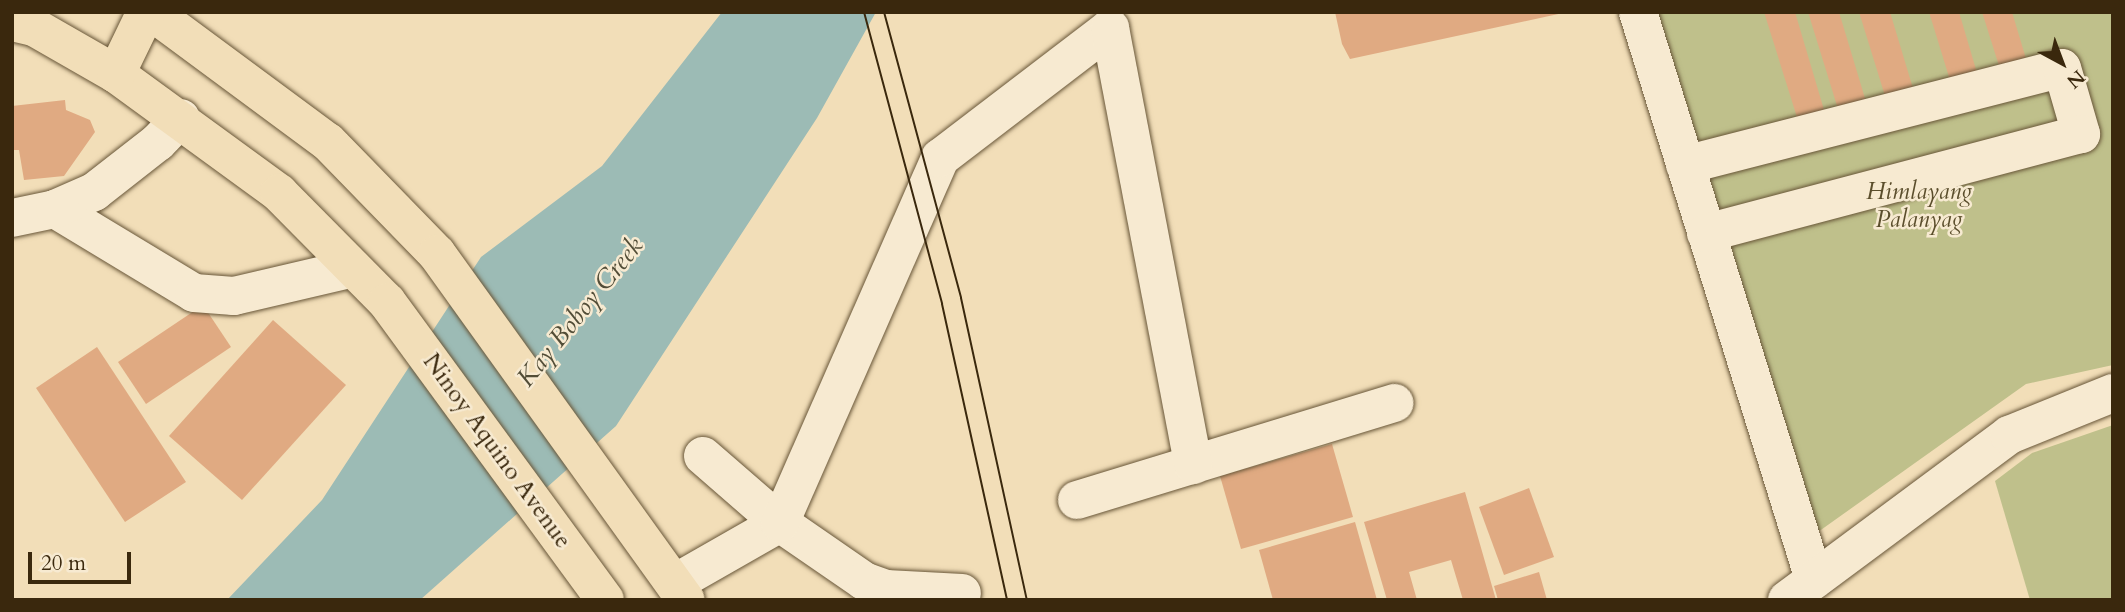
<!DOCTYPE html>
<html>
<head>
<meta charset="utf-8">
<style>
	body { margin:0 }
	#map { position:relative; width:2125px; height:612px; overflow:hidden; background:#f2deb8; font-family:Cardo,serif }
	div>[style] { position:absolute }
	.green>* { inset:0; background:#bfc08b }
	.water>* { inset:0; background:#9cbbb5 }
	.building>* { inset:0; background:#e0aa82 }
	.roads { filter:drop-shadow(0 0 2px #685638) drop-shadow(0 0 2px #685638) }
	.minor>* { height:38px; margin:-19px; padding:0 19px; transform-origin:19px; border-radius:19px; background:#f7ead1 }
	.major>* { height:38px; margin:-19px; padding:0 19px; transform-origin:19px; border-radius:19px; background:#f2deb8 }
	.tram>* { height:2px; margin:-1px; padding:0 1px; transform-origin:1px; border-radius:1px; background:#3a280d }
	span { translate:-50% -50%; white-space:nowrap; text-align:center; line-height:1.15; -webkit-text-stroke:5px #f7ead1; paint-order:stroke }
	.park-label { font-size:24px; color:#5b4e2c; font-style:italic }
	.street-label { font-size:24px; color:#3a280d }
	.water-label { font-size:26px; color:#524d37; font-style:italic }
	.frame { position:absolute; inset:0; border:14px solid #3a280d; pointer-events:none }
	.north { position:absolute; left:2027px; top:28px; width:70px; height:70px; -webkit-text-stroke:5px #f7ead1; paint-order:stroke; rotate:139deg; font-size:19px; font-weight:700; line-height:28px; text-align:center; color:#3a280d }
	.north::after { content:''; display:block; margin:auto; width:24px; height:32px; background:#3a280d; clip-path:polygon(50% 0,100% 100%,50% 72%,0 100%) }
	.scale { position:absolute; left:28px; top:552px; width:103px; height:32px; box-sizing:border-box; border:4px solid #3a280d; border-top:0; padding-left:9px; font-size:21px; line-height:24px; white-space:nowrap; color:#3a280d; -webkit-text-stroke:5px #f7ead1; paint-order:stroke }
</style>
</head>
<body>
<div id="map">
	<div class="green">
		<div style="clip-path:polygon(1655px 12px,2113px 12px,2113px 365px,2026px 384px,1818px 532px)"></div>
		<div style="clip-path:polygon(2113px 425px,2113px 600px,2030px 600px,1995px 481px,2032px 453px)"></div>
	</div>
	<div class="water">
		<div style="clip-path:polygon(722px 12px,876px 12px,817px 118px,616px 426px,420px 600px,227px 600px,322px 500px,481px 257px,602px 166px)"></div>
	</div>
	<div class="building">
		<div style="clip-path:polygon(1335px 12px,1562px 12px,1563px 13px,1350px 59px,1342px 44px)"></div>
		<div style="clip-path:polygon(1764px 12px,1795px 12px,1827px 120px,1800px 127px)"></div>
		<div style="clip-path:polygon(1808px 12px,1839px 12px,1870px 115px,1842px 122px)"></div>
		<div style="clip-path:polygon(1859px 12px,1890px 12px,1918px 105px,1890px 112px)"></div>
		<div style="clip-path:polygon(1929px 12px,1959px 12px,1980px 83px,1953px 90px)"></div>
		<div style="clip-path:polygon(1982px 12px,2012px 12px,2027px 62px,2000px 69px)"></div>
		<div style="clip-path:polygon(65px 100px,66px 110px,90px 120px,95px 132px,64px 176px,24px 180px,19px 150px,12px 150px,12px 106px)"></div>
		<div style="clip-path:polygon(203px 305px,231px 347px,146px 404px,118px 362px)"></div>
		<div style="clip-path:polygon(273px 320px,346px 385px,242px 500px,169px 436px)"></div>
		<div style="clip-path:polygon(97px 347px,186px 482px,125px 522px,36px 388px)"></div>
		<div style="clip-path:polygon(1332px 444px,1353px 517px,1241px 549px,1220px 476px)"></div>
		<div style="clip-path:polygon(1529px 488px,1554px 557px,1504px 575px,1479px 507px)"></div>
		<div style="clip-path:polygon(1465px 492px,1496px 600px,1463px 600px,1451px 560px,1409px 572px,1417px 600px,1387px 600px,1364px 522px)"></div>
		<div style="clip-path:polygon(1355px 522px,1377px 600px,1273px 600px,1259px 550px)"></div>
		<div style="clip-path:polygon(1539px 572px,1547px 600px,1498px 600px,1494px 586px)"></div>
	</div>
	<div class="roads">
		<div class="minor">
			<div style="left:1638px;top:12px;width:594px;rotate:72.76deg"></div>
			<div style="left:1685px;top:165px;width:389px;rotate:-14.4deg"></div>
			<div style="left:2062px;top:68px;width:69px;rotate:73.9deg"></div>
			<div style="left:2081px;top:134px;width:388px;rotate:165.2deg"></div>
			<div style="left:55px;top:209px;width:162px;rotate:31.1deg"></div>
			<div style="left:194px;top:293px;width:40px;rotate:4.3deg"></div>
			<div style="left:234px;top:296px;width:122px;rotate:-13.2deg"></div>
			<div style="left:12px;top:218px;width:44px;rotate:-11.8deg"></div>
			<div style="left:55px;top:209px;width:43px;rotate:-23.6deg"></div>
			<div style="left:94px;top:192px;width:81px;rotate:-38deg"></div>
			<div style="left:158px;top:142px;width:33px;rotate:-46deg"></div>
			<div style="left:703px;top:456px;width:102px;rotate:41deg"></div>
			<div style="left:780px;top:523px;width:102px;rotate:34.6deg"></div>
			<div style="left:864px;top:581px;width:23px;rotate:20deg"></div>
			<div style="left:886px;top:589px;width:76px;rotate:3deg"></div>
			<div style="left:1077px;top:500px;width:332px;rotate:-17deg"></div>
			<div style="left:675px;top:583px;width:121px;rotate:-29.7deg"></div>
			<div style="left:780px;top:523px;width:399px;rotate:-66.3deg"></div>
			<div style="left:940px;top:158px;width:214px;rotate:-37.4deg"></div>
			<div style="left:1110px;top:28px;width:445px;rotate:79.2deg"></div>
			<div style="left:1787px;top:600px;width:277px;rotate:-36.6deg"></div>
			<div style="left:2009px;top:435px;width:112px;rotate:-22deg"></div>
		</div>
		<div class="major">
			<div style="left:152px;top:12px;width:219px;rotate:36.5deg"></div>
			<div style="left:328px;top:142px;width:156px;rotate:45.8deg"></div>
			<div style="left:437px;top:254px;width:426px;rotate:54.3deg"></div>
			<div style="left:12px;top:22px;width:23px;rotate:13deg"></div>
			<div style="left:34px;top:27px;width:95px;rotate:29.8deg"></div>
			<div style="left:116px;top:74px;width:202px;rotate:36.1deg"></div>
			<div style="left:279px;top:193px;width:153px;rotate:45.3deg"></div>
			<div style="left:387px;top:302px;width:369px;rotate:53.8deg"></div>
			<div style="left:116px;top:74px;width:69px;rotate:-64.2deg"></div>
		</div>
	</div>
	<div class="tram">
		<div style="left:864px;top:12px;width:302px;rotate:75deg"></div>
		<div style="left:942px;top:304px;width:303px;rotate:77.6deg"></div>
		<div style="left:884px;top:12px;width:296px;rotate:74.9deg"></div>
		<div style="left:961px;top:298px;width:309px;rotate:77.7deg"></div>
	</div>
	<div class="park-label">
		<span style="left:1919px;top:206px">Himlayang<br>Palanyag</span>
	</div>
	<div class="street-label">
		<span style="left:497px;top:451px;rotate:54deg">Ninoy Aquino Avenue</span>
	</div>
	<div class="water-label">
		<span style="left:580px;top:312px;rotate:-51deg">Kay Boboy Creek</span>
	</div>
	<div class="frame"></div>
	<div class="north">N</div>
	<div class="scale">20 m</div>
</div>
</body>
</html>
